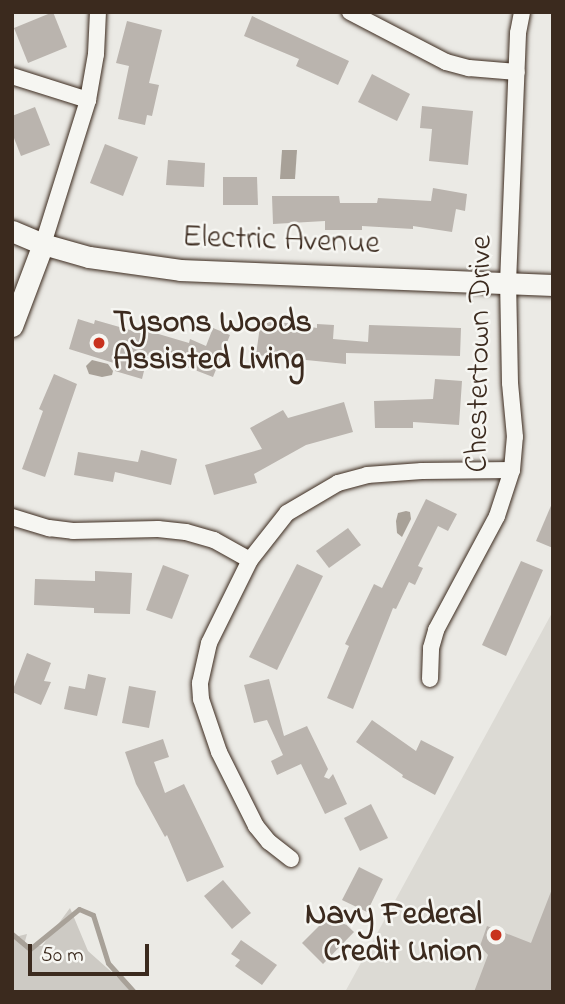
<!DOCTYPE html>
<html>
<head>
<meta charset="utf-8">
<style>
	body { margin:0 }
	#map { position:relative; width:565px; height:1004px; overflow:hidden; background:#ebeae5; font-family:"Indie Flower",sans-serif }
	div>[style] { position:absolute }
	.built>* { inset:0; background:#dcdad4 }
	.green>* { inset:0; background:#cdcac4 }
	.water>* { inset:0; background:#a8a198 }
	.stream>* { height:5px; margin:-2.5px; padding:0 2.5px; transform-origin:2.5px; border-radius:2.5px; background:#a8a198 }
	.building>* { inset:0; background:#bab4ae }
	.roads { filter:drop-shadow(0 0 2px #3b2a1e) drop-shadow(0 0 2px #3b2a1e) }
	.minor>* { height:16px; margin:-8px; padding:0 8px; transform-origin:8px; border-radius:8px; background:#f6f6f2 }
	.tertiary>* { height:21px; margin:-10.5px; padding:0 10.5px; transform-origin:10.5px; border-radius:10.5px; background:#f6f6f2 }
	.dots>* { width:19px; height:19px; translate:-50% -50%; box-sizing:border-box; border:4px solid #f6f6f2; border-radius:50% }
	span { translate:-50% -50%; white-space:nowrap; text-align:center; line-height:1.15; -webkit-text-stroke:5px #f6f6f2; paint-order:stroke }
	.street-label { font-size:32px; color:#3b2a1e }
	.poi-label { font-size:32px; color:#3b2a1e; font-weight:700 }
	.left { translate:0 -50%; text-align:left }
	.right { translate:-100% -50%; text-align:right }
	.frame { position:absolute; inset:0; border:14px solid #3b2a1e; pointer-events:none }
	.scale { position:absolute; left:28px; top:944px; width:121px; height:32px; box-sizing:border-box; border:4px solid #3b2a1e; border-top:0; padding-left:9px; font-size:21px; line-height:24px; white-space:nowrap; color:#3b2a1e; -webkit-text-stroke:5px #f6f6f2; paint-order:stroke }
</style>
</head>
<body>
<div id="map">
	<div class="built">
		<div style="clip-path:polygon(553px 611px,553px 992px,345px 992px,495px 718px)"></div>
	</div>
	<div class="green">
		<div style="clip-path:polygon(70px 908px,88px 951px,134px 992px,12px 992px,12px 935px,15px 937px,27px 934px,24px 945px,42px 946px)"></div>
	</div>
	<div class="water">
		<div style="clip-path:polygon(282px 150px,297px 150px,295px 179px,280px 179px)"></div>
		<div style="clip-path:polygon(92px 360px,108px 364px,113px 371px,112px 375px,102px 377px,89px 374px,86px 366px)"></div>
		<div style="clip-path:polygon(406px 511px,410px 512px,411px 519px,402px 537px,397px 533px,396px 521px,398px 513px)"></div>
	</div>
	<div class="stream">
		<div style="left:12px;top:934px;width:23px;rotate:40deg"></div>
		<div style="left:30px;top:949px;width:63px;rotate:-39.2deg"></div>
		<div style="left:79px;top:909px;width:15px;rotate:23deg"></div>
		<div style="left:93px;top:915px;width:50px;rotate:72.6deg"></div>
		<div style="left:108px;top:963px;width:39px;rotate:48deg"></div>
	</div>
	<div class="building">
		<div style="clip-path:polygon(53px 12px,67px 47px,28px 63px,14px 28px)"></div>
		<div style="clip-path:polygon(252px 16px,349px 61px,338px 85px,296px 66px,299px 59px,244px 36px)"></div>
		<div style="clip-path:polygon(127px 21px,162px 30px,149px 83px,159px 85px,152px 116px,147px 115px,145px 125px,118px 119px,129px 66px,116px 63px)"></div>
		<div style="clip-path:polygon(372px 74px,410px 94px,397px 121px,358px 102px)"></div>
		<div style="clip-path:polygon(422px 106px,473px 111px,468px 165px,429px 161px,432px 129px,420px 128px)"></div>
		<div style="clip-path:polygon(35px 107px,50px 145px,21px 156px,12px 133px,12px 116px)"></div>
		<div style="clip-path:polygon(105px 144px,138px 157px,123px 196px,90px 183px)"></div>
		<div style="clip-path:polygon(168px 160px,205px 163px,204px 187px,166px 185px)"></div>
		<div style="clip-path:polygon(223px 177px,257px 177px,258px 205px,223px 205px)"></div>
		<div style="clip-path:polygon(433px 188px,467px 194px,465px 211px,456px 209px,452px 232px,413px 226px,413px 229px,362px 226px,362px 230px,325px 230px,325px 221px,273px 224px,272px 196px,339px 196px,340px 203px,377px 203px,378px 198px,431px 201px)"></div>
		<div style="clip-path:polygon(78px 319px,94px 324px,95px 320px,144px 334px,145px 330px,189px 343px,190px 339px,206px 346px,213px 328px,230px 335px,213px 377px,161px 357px,157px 371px,145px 367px,142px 379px,115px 371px,117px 364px,69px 349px)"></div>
		<div style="clip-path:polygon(261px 319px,317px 328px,317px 324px,334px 325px,333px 339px,368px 342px,369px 325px,461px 328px,460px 356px,346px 353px,346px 364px,256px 355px)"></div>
		<div style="clip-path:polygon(54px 374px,77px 384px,45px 477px,22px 469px,43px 411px,39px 409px)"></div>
		<div style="clip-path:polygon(435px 379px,462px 381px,459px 425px,413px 422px,413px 428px,375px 428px,374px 401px,433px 399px)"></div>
		<div style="clip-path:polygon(344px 402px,353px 432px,306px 445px,254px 474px,257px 483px,214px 495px,205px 465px,262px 449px,250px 428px,283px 410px,288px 418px)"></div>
		<div style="clip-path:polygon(141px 450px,177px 459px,171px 485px,115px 472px,113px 482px,74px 475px,78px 452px,138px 462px)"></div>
		<div style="clip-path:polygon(426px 499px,457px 514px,448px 531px,438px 526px,418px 566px,423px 568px,415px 585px,409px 582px,396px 609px,393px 608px,353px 709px,327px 698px,349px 646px,345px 644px,374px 584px,382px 588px)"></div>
		<div style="clip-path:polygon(553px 501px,553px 548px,536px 541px)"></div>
		<div style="clip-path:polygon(348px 528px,361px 545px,329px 568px,316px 551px)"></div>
		<div style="clip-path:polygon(521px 561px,543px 570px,506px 656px,482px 645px)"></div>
		<div style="clip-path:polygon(297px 564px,323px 576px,277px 670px,249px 657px)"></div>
		<div style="clip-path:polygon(163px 565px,189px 575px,172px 619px,146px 610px)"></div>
		<div style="clip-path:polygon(95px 571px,132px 573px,130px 614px,94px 613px,94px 608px,34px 605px,35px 579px,95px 581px)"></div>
		<div style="clip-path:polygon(27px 653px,51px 663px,44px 681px,51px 682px,41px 705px,12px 692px)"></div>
		<div style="clip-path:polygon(88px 674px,106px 678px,97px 716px,64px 709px,69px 686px,85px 689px)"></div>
		<div style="clip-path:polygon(269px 679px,284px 736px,307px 726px,328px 769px,324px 777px,329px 779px,333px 774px,347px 804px,325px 814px,301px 764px,277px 775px,271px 761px,283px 755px,267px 720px,254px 723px,244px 685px)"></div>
		<div style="clip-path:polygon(129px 686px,156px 691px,149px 728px,122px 723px)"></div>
		<div style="clip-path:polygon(372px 720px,416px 751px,421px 740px,454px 757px,435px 795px,402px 777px,403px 775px,356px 742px)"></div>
		<div style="clip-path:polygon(163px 739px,169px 757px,154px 762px,165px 793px,184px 784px,224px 867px,187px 882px,167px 835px,165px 837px,136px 784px,125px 752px)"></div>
		<div style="clip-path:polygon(371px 804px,388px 838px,360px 851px,344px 818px)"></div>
		<div style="clip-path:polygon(359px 867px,383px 879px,367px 912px,342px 900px)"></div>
		<div style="clip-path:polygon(223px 880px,251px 913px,232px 929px,204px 896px)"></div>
		<div style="clip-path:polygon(552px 889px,553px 992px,474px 992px,488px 955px,480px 946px,487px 926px,531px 943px)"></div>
		<div style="clip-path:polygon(333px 912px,354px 932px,323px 964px,302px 943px)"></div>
		<div style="clip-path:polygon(241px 940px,277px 965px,262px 985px,235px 966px,240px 960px,231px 954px)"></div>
	</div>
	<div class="roads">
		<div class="minor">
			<div style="left:350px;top:12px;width:108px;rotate:27.5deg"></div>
			<div style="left:446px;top:62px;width:24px;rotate:15deg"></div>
			<div style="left:469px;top:68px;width:48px;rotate:4.8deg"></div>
			<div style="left:12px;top:76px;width:80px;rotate:17.5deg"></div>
			<div style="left:43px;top:244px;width:151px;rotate:-72.6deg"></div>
			<div style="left:88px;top:100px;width:47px;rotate:-80.1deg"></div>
			<div style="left:96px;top:54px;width:42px;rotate:-87.3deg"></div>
			<div style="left:12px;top:517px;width:39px;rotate:17deg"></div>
			<div style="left:49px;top:528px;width:24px;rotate:7deg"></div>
			<div style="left:73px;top:531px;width:85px;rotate:-1.3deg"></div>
			<div style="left:158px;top:529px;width:28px;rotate:6deg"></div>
			<div style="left:186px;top:532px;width:29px;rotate:16deg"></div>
			<div style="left:214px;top:540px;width:41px;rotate:29.1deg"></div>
			<div style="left:430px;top:679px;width:31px;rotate:-88deg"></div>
			<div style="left:431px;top:648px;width:19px;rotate:-74deg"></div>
			<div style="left:436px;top:630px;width:129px;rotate:-61.8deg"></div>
			<div style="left:497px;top:516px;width:48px;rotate:-71.9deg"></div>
			<div style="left:512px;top:470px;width:33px;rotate:-85deg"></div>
			<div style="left:515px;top:437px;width:54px;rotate:-95.3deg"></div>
			<div style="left:510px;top:383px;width:100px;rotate:-91.1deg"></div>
			<div style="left:508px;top:283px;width:250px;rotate:-87.7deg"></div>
			<div style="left:518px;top:33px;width:21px;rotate:-79deg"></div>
			<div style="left:291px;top:859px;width:28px;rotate:-142deg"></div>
			<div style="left:269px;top:842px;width:21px;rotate:-129deg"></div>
			<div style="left:256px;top:826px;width:83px;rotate:-116.6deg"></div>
			<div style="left:219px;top:752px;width:56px;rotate:-108.8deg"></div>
			<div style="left:201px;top:699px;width:16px;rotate:-94deg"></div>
			<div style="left:200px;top:683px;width:41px;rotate:-77.3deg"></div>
			<div style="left:209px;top:643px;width:93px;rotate:-63.7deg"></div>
			<div style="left:250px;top:560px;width:60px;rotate:-51.8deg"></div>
			<div style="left:287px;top:513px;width:59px;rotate:-30.5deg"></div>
			<div style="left:338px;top:483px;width:30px;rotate:-15deg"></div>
			<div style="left:367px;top:475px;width:55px;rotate:-4.2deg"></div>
			<div style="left:422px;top:471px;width:90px;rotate:-0.6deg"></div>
		</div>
		<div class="tertiary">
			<div style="left:12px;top:231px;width:34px;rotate:23deg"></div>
			<div style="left:43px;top:244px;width:48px;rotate:15.8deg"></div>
			<div style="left:89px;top:257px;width:92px;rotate:8.1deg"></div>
			<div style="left:180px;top:270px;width:373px;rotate:2.3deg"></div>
			<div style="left:12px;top:326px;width:88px;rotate:-69.3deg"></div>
		</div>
	</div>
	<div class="dots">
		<div style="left:99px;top:343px;background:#c8321e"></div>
		<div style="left:496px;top:935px;background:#c8321e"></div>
	</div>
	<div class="street-label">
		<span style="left:281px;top:242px;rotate:2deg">Electric Avenue</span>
		<span style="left:481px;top:354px;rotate:-89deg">Chestertown Drive</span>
	</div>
	<div class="poi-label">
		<span class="left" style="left:113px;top:343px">Tysons Woods<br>Assisted Living</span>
		<span class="right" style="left:482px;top:935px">Navy Federal<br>Credit Union</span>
	</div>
	<div class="frame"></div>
	<div class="scale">50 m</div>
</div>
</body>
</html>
